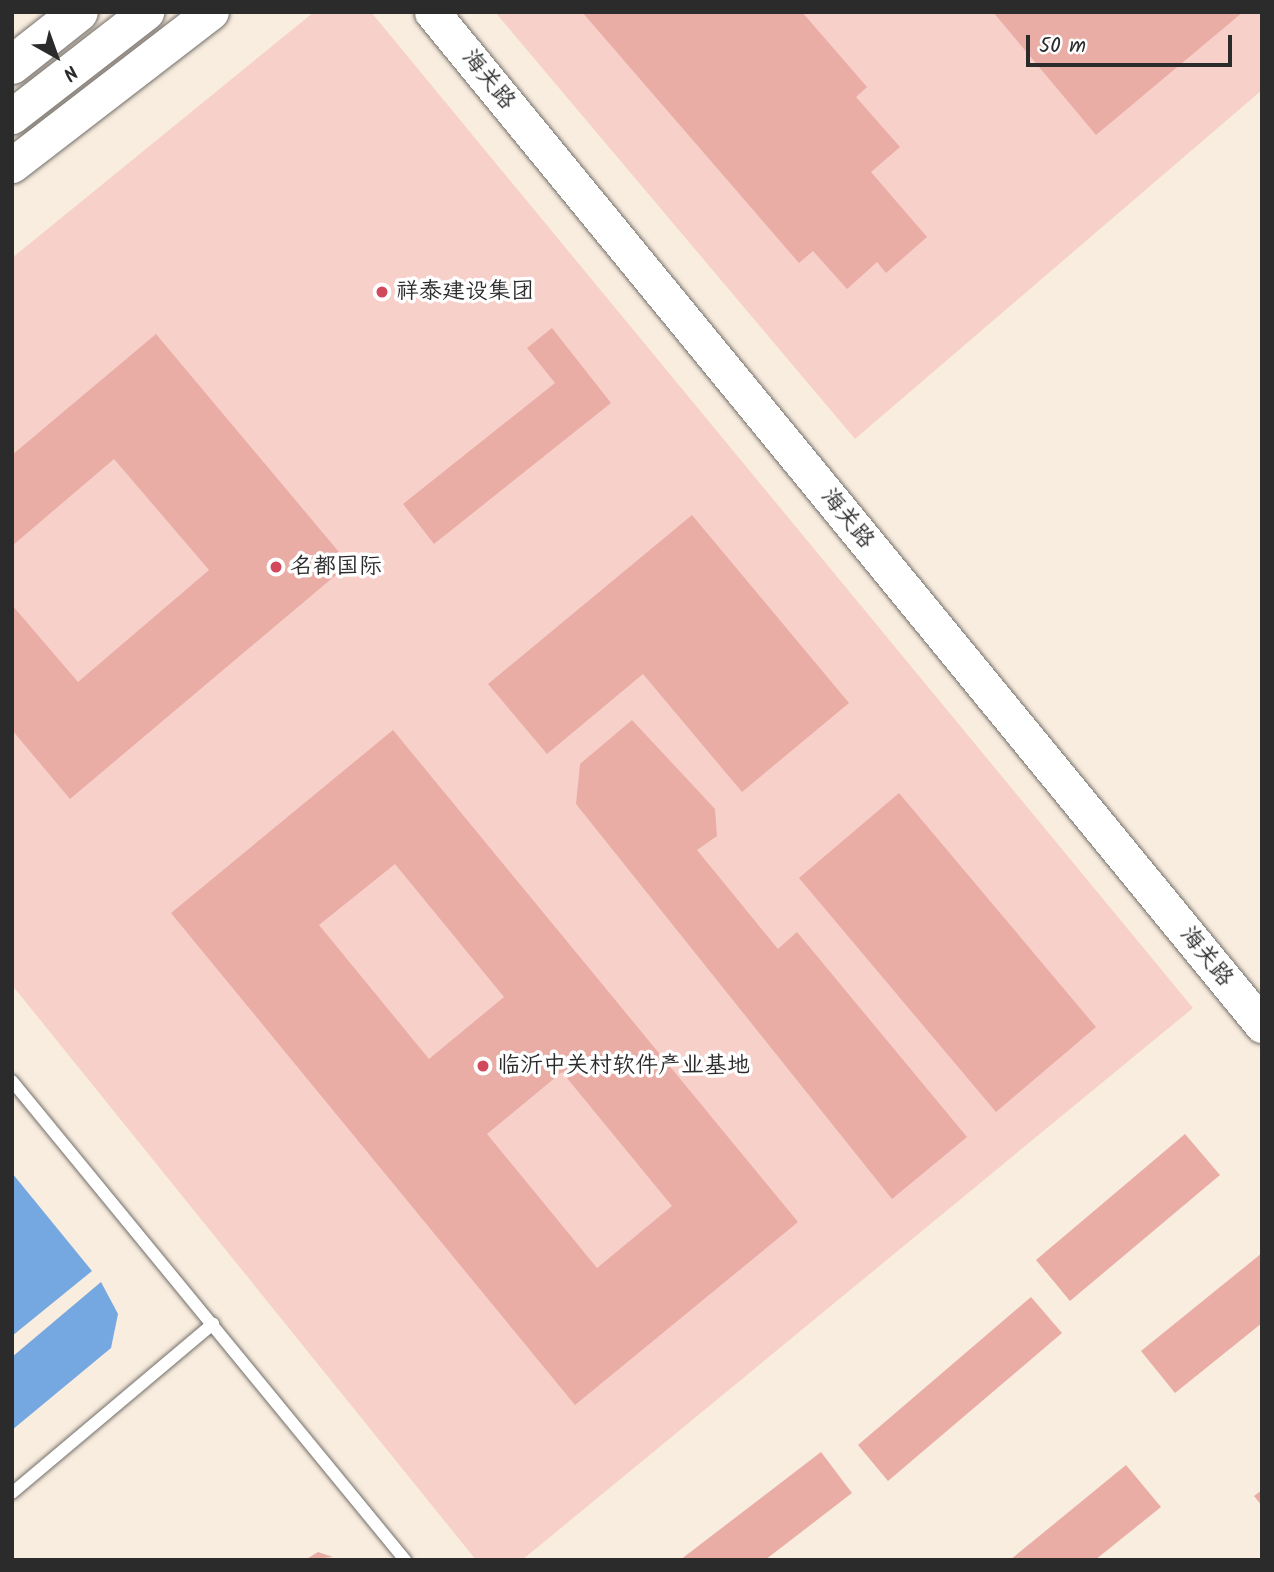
<!DOCTYPE html>
<html>
<head>
<meta charset="utf-8">
<style>
	body { margin:0 }
	#map { position:relative; width:1274px; height:1572px; overflow:hidden; background:#f9eddf; font-family:Kalam,"LXGW WenKai TC",sans-serif }
	div>[style] { position:absolute }
	.built>* { inset:0; background:#f7d0ca }
	.water>* { inset:0; background:#75a7e0 }
	.building>* { inset:0; background:#e9ada5 }
	.roads { filter:drop-shadow(0 0 2px #736f6a) drop-shadow(0 0 2px #736f6a) }
	.lane>* { height:12px; margin:-6px; padding:0 6px; transform-origin:6px; border-radius:6px; background:#fff }
	.secondary>* { height:35px; margin:-17.5px; padding:0 17.5px; transform-origin:17.5px; border-radius:17.5px; background:#fff }
	.highway>* { height:38px; margin:-19px; padding:0 19px; transform-origin:19px; border-radius:19px; background:#fff }
	.dots>* { width:19px; height:19px; translate:-50% -50%; box-sizing:border-box; border:4px solid #fff; border-radius:50% }
	span { translate:-50% -50%; white-space:nowrap; text-align:center; line-height:1.15; -webkit-text-stroke:7px #fff; paint-order:stroke }
	.street-label { font-size:23px; color:#2b2b2b }
	.poi-label { font-size:23px; color:#2b2b2b }
	.left { translate:0 -50%; text-align:left }
	.frame { position:absolute; inset:0; border:14px solid #2b2b2b; pointer-events:none }
	.north { position:absolute; left:21px; top:21px; width:70px; height:70px; -webkit-text-stroke:5px #fff; paint-order:stroke; rotate:140deg; font-size:19px; font-weight:700; line-height:28px; text-align:center; color:#2b2b2b }
	.north::after { content:''; display:block; margin:auto; width:24px; height:32px; background:#2b2b2b; clip-path:polygon(50% 0,100% 100%,50% 72%,0 100%) }
	.scale { position:absolute; left:1026px; top:35px; width:206px; height:32px; box-sizing:border-box; border:4px solid #2b2b2b; border-top:0; padding-left:9px; font-size:21px; line-height:24px; white-space:nowrap; color:#2b2b2b; -webkit-text-stroke:5px #fff; paint-order:stroke }
</style>
</head>
<body>
<div id="map">
	<div class="built">
		<div style="clip-path:polygon(314px 12px,371px 12px,1193px 1008px,522px 1560px,476px 1560px,12px 985px,12px 258px)"></div>
		<div style="clip-path:polygon(495px 12px,1262px 12px,1262px 90px,855px 439px)"></div>
	</div>
	<div class="water">
		<div style="clip-path:polygon(12px 1173px,92px 1271px,12px 1336px)"></div>
		<div style="clip-path:polygon(101px 1282px,118px 1314px,111px 1348px,12px 1430px,12px 1357px)"></div>
	</div>
	<div class="building">
		<div style="clip-path:polygon(582px 12px,802px 12px,867px 87px,856px 97px,900px 147px,871px 172px,927px 237px,886px 273px,877px 262px,847px 289px,813px 251px,799px 263px)"></div>
		<div style="clip-path:polygon(993px 12px,1243px 12px,1096px 135px)"></div>
		<div style="clip-path:polygon(552px 328px,611px 403px,434px 544px,403px 504px,555px 383px,527px 348px)"></div>
		<div style="clip-path:polygon(156px 334px,349px 564px,70px 799px,12px 730px,12px 605px,78px 682px,209px 570px,114px 459px,12px 546px,12px 455px)"></div>
		<div style="clip-path:polygon(692px 515px,849px 703px,742px 792px,643px 674px,547px 754px,488px 684px)"></div>
		<div style="clip-path:polygon(632px 720px,715px 809px,717px 836px,697px 850px,778px 949px,797px 932px,967px 1137px,892px 1199px,576px 804px,580px 764px)"></div>
		<div style="clip-path:polygon(evenodd,393px 730px,798px 1222px,575px 1405px,171px 913px,393px 730px,395px 864px,504px 997px,429px 1059px,319px 925px,395px 864px,393px 730px,562px 1072px,672px 1206px,597px 1268px,487px 1134px,562px 1072px)"></div>
		<div style="clip-path:polygon(899px 793px,1096px 1027px,996px 1112px,799px 878px)"></div>
		<div style="clip-path:polygon(1185px 1134px,1220px 1175px,1070px 1301px,1036px 1260px)"></div>
		<div style="clip-path:polygon(1262px 1253px,1262px 1323px,1175px 1393px,1141px 1351px)"></div>
		<div style="clip-path:polygon(1031px 1297px,1062px 1333px,888px 1481px,858px 1445px)"></div>
		<div style="clip-path:polygon(821px 1452px,852px 1493px,765px 1560px,680px 1560px)"></div>
		<div style="clip-path:polygon(1126px 1465px,1161px 1507px,1095px 1560px,1010px 1560px)"></div>
		<div style="clip-path:polygon(1262px 1490px,1262px 1506px,1254px 1496px)"></div>
		<div style="clip-path:polygon(318px 1552px,333px 1557px,305px 1560px)"></div>
	</div>
	<div class="roads">
		<div class="lane">
			<div style="left:12px;top:1081px;width:620px;rotate:50.63deg"></div>
			<div style="left:12px;top:1493px;width:263px;rotate:-40.1deg"></div>
		</div>
		<div class="secondary">
			<div style="left:432px;top:12px;width:1310px;rotate:50.67deg"></div>
			<div style="left:12px;top:116px;width:170px;rotate:-37.8deg"></div>
			<div style="left:12px;top:165px;width:251px;rotate:-37.6deg"></div>
		</div>
		<div class="highway">
			<div style="left:12px;top:65px;width:85px;rotate:-38.3deg"></div>
		</div>
	</div>
	<div class="dots">
		<div style="left:382px;top:292px;background:#d1495b"></div>
		<div style="left:276px;top:567px;background:#d1495b"></div>
		<div style="left:483px;top:1066px;background:#d1495b"></div>
	</div>
	<div class="street-label">
		<span style="left:488px;top:80px;rotate:51deg">海关路</span>
		<span style="left:847px;top:519px;rotate:51deg">海关路</span>
		<span style="left:1206px;top:957px;rotate:51deg">海关路</span>
	</div>
	<div class="poi-label">
		<span class="left" style="left:396px;top:292px">祥泰建设集团</span>
		<span class="left" style="left:290px;top:567px">名都国际</span>
		<span class="left" style="left:497px;top:1066px">临沂中关村软件产业基地</span>
	</div>
	<div class="frame"></div>
	<div class="north">N</div>
	<div class="scale">50 m</div>
</div>
</body>
</html>
